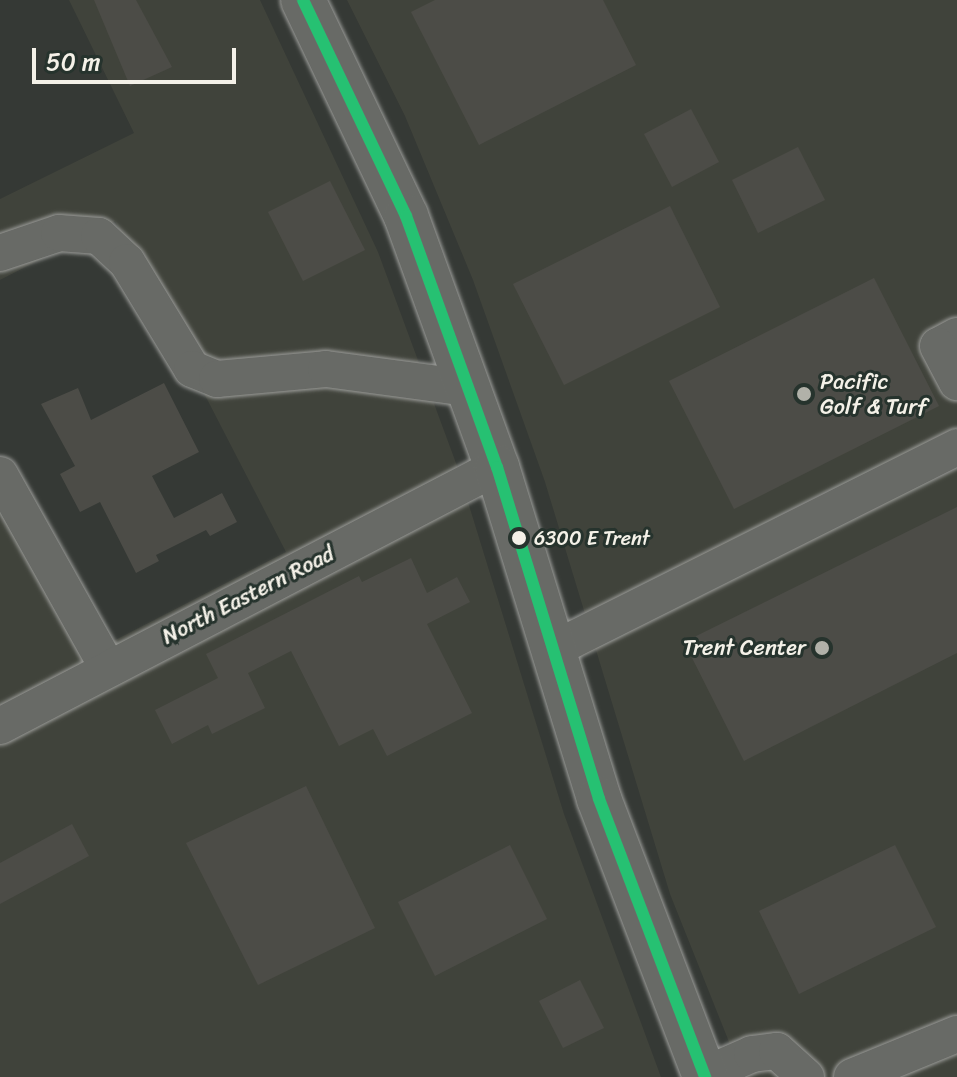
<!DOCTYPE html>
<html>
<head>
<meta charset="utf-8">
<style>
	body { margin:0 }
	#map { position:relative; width:957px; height:1077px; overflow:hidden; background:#353935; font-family:Sriracha,sans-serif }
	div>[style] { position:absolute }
	.built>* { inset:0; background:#40433b }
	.building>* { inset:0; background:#4c4c47 }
	.roads { filter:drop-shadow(0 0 2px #9c9d9a) drop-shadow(0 0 2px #9c9d9a) }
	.minor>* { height:36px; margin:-18px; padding:0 18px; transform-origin:18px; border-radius:18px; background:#686a66 }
	.major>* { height:44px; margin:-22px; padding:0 22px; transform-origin:22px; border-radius:22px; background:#686a66 }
	.bus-1>* { height:12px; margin:-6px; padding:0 6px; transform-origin:6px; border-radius:6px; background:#26c172 }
	.dots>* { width:22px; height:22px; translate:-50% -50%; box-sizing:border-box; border:4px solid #26332d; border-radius:50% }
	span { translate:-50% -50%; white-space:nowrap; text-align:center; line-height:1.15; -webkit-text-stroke:6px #26332d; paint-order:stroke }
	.bus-label { font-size:20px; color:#f4f1e8 }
	.left { translate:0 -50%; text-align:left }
	.poi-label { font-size:22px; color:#f4f1e8 }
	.right { translate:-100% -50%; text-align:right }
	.street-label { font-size:22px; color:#f4f1e8 }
	.scale { position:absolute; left:32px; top:48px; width:204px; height:36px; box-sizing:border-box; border:4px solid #f4f1e8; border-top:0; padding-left:10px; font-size:24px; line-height:28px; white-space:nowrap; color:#f4f1e8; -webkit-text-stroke:6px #26332d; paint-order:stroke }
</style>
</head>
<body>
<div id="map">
	<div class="built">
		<div style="clip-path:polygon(69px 0,260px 0,378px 252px,456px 463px,564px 814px,661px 1077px,0 1077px,0 487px,86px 655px,286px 552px,115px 221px,0 280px,0 199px,134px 133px)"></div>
		<div style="clip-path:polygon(347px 0,957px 0,957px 1077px,743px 1077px,670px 894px,545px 482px,473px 280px,405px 116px)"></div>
	</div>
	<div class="building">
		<div style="clip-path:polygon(94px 0,136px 0,172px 67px,130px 86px)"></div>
		<div style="clip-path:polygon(435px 0,603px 0,636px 65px,479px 145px,411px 12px)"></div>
		<div style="clip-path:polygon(691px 109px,719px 162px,672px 187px,644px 134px)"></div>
		<div style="clip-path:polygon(798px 147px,825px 200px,758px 233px,732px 180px)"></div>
		<div style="clip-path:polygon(330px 181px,365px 250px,303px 281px,268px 212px)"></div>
		<div style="clip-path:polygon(670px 206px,720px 307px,564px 385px,513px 284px)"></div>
		<div style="clip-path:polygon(874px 278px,939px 406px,734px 509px,669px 381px)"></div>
		<div style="clip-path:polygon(164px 383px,199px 452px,152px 476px,174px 518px,222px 493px,237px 522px,210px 536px,206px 530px,156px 555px,159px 561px,136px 573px,100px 502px,80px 512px,60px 474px,75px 466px,41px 404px,78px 388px,91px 420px)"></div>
		<div style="clip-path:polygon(957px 507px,957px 653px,744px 761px,684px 642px)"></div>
		<div style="clip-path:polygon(411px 558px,427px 593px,457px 577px,470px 602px,427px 624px,472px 713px,387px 756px,373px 729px,339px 746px,291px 651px,248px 673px,265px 708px,212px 734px,208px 725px,172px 744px,155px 710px,218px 678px,206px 654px,359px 576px,362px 582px)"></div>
		<div style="clip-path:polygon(306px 786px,375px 928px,258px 985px,186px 843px)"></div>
		<div style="clip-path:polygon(72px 824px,89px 856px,0 904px,0 863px)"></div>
		<div style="clip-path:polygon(510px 845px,547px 919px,435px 976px,398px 902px)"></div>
		<div style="clip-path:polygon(895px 845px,936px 927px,799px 994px,759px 911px)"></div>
		<div style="clip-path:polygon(580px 980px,604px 1028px,563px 1048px,539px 1001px)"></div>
	</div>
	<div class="roads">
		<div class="minor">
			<div style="left:0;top:253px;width:62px;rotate:-18.7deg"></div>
			<div style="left:59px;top:233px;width:40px;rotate:4.3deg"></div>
			<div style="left:99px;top:236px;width:38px;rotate:43deg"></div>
			<div style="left:127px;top:262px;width:125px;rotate:58.7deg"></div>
			<div style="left:192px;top:369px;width:27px;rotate:22deg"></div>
			<div style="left:217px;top:379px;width:109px;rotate:-5.2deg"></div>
			<div style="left:326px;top:369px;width:144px;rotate:7.6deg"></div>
			<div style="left:957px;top:336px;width:21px;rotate:152deg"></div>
			<div style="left:938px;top:346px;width:41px;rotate:62.2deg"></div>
			<div style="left:0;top:475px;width:221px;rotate:60.8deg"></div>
			<div style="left:554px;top:649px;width:451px;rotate:-26.6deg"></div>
			<div style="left:0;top:726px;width:560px;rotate:-27.53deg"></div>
			<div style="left:704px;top:1075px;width:52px;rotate:-23.6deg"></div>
			<div style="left:752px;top:1054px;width:25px;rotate:-7deg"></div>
			<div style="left:777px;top:1051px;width:39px;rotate:42deg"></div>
			<div style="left:852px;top:1077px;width:113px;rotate:-22.3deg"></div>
		</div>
		<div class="major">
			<div style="left:303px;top:0;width:239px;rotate:64.5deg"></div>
			<div style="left:406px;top:216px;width:267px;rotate:70.1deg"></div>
			<div style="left:497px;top:467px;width:347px;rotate:72.9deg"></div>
			<div style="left:599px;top:799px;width:298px;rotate:69.1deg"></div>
		</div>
	</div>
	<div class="bus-1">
		<div style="left:303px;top:0;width:239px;rotate:64.5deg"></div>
		<div style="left:406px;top:216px;width:267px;rotate:70.1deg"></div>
		<div style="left:497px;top:467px;width:347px;rotate:72.9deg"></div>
		<div style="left:599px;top:799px;width:298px;rotate:69.1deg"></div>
	</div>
	<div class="dots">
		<div style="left:804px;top:394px;background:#b1b1a9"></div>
		<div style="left:519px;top:538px;background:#f4f1e8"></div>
		<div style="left:822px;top:648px;background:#b1b1a9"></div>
	</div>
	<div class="bus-label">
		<span class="left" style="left:534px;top:538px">6300 E Trent</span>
	</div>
	<div class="poi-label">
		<span class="left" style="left:820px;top:394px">Pacific<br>Golf &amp; Turf</span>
		<span class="right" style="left:806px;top:648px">Trent Center</span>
	</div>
	<div class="street-label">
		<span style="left:248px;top:595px;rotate:-27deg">North Eastern Road</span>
	</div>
	<div class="scale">50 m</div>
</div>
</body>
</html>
